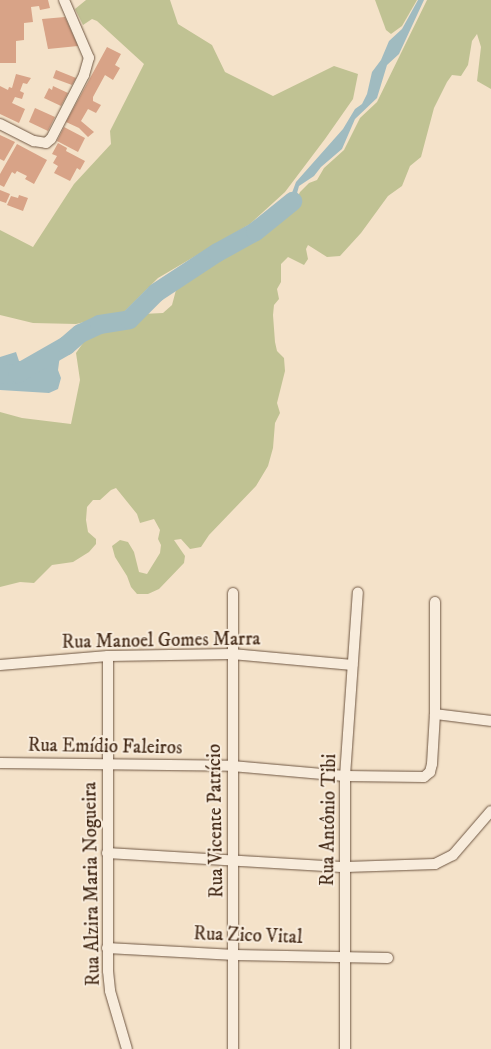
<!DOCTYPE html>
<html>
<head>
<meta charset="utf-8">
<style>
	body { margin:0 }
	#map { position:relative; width:491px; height:1049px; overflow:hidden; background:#f4e2c9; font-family:"IM FELL DW Pica",serif }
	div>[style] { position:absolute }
	.green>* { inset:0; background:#c0c293 }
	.water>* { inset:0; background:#a0bbc0 }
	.river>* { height:19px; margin:-9.5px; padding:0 9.5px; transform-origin:9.5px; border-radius:9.5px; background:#a0bbc0 }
	.building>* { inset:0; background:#d8a387 }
	.roads { filter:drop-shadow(0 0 1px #6f5743) drop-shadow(0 0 1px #6f5743) }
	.minor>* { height:10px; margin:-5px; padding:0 5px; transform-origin:5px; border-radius:5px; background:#f8ecdc }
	span { translate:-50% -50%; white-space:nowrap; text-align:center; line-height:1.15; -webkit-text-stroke:4px #f8ecdc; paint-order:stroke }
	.street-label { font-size:19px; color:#432916 }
</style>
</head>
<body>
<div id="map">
	<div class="green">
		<div style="clip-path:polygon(86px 0,170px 0,178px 24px,212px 45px,225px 72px,273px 96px,334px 66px,358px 74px,353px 99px,325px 139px,285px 192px,250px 224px,158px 278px,123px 313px,76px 324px,33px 323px,0 315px,0 230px,33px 247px,74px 184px,111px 144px,110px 131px,144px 64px,97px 21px,92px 19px,83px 25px,75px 9px)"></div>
		<div style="clip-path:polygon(375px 0,417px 0,402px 26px,391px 34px,386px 30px)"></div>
		<div style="clip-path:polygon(427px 0,491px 0,491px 89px,477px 81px,481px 47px,477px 34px,472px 41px,468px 65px,461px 76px,452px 75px,447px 82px,434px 108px,421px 157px,410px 166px,402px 186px,388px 196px,361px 233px,340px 256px,327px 257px,308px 245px,306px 249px,308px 259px,304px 265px,288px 257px,281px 264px,281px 282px,277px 289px,279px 299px,274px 305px,273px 315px,275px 342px,277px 351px,284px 358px,285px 371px,277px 403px,280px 413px,275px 423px,273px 448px,268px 466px,256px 486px,209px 535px,201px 547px,190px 549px,181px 539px,174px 540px,185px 556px,184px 563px,159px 589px,148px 594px,137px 594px,131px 587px,127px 576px,115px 557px,112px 546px,120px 540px,128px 542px,134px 552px,139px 572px,147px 574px,160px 553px,161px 545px,158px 539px,160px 530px,154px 519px,140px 523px,137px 514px,116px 488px,111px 490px,100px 500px,93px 500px,87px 507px,86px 520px,88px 532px,96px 539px,96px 544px,89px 552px,73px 562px,52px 565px,34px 583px,20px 582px,0 587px,0 412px,22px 418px,71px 424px,80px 380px,76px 353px,88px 336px,101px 331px,133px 325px,142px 314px,163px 313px,172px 305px,176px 290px,184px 281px,221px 256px,260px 236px,273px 221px,294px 204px,300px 192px,309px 183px,317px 180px,324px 168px,344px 150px,360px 118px,377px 102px)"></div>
	</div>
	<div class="water">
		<div style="clip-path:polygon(418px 0,424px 0,399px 54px,387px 65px,377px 98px,355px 119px,342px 149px,321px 167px,314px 176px,299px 186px,294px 204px,271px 218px,289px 201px,296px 182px,343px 129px,355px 109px,362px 104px,367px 94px,372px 72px,381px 60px,389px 41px,402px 29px)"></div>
		<div style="clip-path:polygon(61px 348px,58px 370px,61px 378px,58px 389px,49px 393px,0 390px,0 357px,16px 352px,19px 361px,37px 362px,47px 352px)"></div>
	</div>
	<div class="river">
		<div style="left:0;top:374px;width:17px;rotate:-3deg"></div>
		<div style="left:17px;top:373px;width:56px;rotate:-29.7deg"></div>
		<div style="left:66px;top:345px;width:18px;rotate:-41deg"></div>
		<div style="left:80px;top:333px;width:21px;rotate:-25deg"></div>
		<div style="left:99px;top:324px;width:30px;rotate:-9deg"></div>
		<div style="left:129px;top:319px;width:38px;rotate:-45deg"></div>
		<div style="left:156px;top:292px;width:73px;rotate:-33.3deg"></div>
		<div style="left:217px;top:252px;width:43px;rotate:-28.9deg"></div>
		<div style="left:255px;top:231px;width:48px;rotate:-39deg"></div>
	</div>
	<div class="building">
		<div style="clip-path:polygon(0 0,48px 0,50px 8px,40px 10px,39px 6px,31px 7px,33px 22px,24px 23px,24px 40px,16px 41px,16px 63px,0 63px)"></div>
		<div style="clip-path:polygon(65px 17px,78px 46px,48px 49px,42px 19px)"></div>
		<div style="clip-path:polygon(107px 47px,121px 54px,115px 65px,120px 68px,113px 80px,105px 75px,93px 97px,93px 101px,101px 105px,96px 113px,88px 109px,81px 121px,94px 132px,88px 137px,79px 128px,66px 122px)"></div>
		<div style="clip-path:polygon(56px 70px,76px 78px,72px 85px,53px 78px)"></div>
		<div style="clip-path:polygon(16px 74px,31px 78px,27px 84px,23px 83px,20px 91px,24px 93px,22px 99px,15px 97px,12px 103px,25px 109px,19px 123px,0 114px,0 86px,8px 90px,9px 87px,12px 88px)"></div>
		<div style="clip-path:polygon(53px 86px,68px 93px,61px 106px,44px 98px,49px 88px,52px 90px)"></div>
		<div style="clip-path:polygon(35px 108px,55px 117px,48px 131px,29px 122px)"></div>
		<div style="clip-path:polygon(64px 127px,85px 138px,78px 152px,57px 141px)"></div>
		<div style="clip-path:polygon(0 135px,15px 142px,4px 161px,0 159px)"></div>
		<div style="clip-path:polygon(58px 143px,67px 148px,66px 151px,85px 161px,80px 170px,77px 168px,70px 181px,54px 173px,58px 166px,53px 163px,57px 156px,52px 154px)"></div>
		<div style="clip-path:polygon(17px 144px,47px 160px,34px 184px,25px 179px,27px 176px,17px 171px,15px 174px,12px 172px,4px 187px,0 185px,0 174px)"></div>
		<div style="clip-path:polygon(0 190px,10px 194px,6px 203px,0 201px)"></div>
		<div style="clip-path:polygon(19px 195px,28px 198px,23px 211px,7px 205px,11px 196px,18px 198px)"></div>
	</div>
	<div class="roads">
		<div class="minor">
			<div style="left:0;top:124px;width:38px;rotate:27deg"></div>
			<div style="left:34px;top:141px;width:12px;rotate:9deg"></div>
			<div style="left:46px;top:143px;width:6px;rotate:-39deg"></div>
			<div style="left:51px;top:139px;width:72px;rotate:-62.7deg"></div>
			<div style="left:84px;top:75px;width:18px;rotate:-74deg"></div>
			<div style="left:89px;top:58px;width:63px;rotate:-113.3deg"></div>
			<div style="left:233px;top:593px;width:456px;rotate:90deg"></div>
			<div style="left:108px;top:656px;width:315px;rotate:90deg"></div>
			<div style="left:108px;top:971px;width:20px;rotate:84deg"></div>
			<div style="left:110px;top:991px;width:60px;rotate:73.7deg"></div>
			<div style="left:0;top:665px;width:108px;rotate:-4.8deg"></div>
			<div style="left:108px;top:656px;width:124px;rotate:-0.9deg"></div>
			<div style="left:232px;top:654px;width:121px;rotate:5.2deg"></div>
			<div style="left:435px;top:714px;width:56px;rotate:7.1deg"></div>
			<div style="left:0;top:763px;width:232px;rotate:0.7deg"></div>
			<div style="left:232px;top:766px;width:113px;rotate:5.1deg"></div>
			<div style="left:345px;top:776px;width:79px;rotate:0.7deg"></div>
			<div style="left:424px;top:777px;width:8px;rotate:-40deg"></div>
			<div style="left:430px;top:772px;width:8px;rotate:-76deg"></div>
			<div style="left:432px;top:764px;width:50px;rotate:-86.6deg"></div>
			<div style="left:435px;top:714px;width:112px;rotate:-90deg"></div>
			<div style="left:107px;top:853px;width:239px;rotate:3.4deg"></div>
			<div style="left:346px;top:867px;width:89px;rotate:-1.9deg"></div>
			<div style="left:435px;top:864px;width:20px;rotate:-27deg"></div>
			<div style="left:453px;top:855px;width:58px;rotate:-49.2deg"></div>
			<div style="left:107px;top:948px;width:128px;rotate:3.1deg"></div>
			<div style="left:235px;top:955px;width:153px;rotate:1.1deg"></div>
			<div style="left:345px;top:1049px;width:273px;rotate:-90deg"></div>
			<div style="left:345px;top:776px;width:184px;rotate:-86deg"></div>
		</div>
	</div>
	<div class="street-label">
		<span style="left:161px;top:641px;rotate:-1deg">Rua Manoel Gomes Marra</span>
		<span style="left:105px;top:747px;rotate:1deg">Rua Emídio Faleiros</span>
		<span style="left:329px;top:820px;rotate:-89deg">Rua Antônio Tibi</span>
		<span style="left:216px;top:821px;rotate:-91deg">Rua Vicente Patrício</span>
		<span style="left:92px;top:884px;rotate:-91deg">Rua Alzira Maria Nogueira</span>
		<span style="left:248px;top:936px;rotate:2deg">Rua Zico Vital</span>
	</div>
</div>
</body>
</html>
